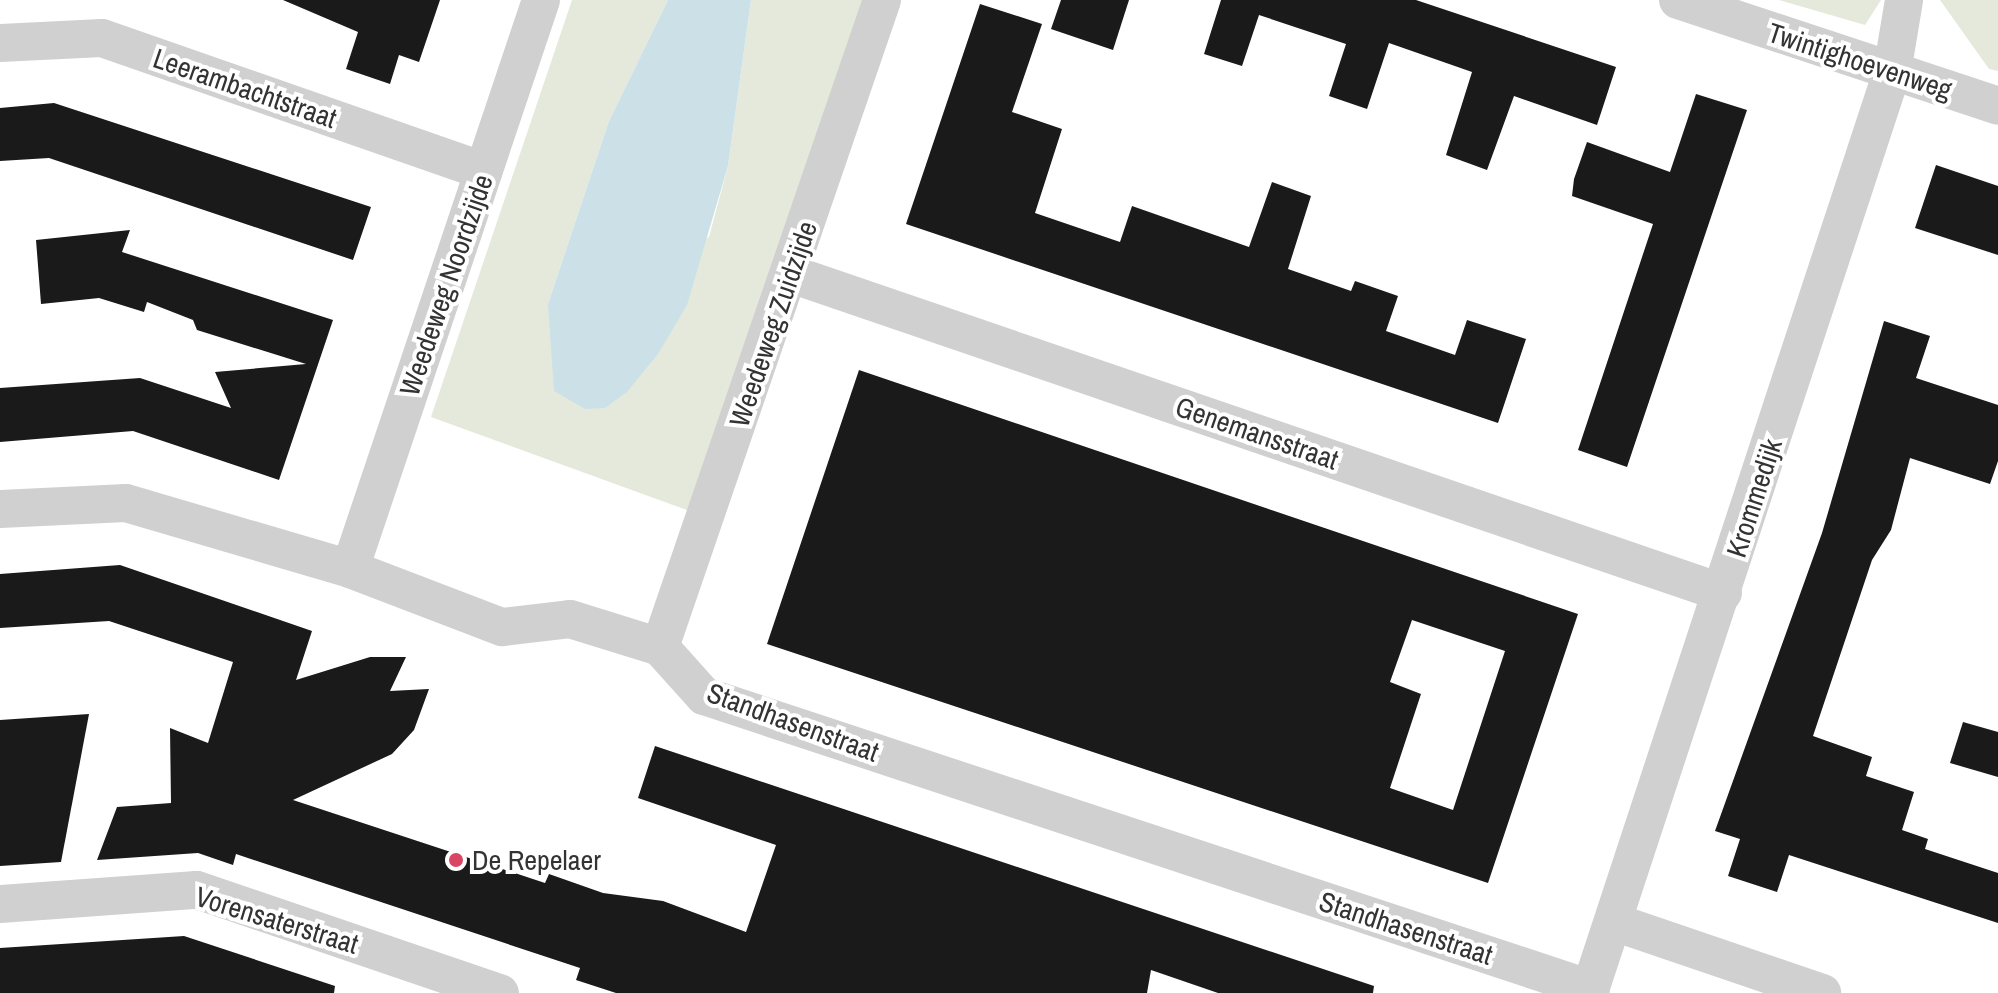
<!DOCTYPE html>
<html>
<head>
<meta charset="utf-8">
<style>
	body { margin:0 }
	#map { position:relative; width:1998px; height:993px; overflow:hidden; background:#fff; font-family:"Archivo Narrow",sans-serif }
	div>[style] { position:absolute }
	.green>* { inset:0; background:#e4e9dc }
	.water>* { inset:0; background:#cbe1e7 }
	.building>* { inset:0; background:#1a1a1a }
	.street>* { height:38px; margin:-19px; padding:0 19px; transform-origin:19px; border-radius:19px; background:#d0d0d0 }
	.dots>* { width:22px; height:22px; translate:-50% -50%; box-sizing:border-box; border:4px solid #fff; border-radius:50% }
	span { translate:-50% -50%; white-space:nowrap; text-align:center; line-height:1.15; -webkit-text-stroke:8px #fff; paint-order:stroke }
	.street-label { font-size:28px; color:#333 }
	.poi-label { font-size:28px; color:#333 }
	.left { translate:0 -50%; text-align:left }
</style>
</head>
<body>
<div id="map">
	<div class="green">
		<div style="clip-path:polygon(572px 0,668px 0,609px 121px,548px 304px,709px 237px,728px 166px,751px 0,868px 0,695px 513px,431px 417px)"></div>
		<div style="clip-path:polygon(1779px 0,1881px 0,1865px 25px)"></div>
		<div style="clip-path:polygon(1940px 0,1998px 0,1998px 71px,1989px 69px)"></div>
	</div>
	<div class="water">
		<div style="clip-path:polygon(668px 0,751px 0,728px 166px,687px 305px,658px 354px,627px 392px,605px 408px,585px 409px,554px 391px,548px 304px,609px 121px)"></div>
	</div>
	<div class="building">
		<div style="clip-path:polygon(283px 0,440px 0,419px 62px,399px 55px,390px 84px,346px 69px,358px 32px)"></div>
		<div style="clip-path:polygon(1061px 0,1129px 0,1113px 50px,1051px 29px)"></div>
		<div style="clip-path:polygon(1221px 0,1416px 0,1616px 67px,1597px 125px,1514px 96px,1487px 170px,1446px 155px,1472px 72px,1389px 43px,1367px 109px,1329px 96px,1346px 44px,1259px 15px,1242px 66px,1204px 54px)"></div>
		<div style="clip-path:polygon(980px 4px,1042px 24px,1012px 112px,1062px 129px,1035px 213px,1120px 242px,1132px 206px,1249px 247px,1272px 182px,1311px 196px,1288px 269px,1351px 291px,1355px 281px,1398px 296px,1386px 331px,1455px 355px,1467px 320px,1526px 339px,1498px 423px,906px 224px)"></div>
		<div style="clip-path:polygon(1696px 94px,1747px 110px,1627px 467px,1578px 450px,1653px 224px,1572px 196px,1574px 179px,1587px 142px,1670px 172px)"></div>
		<div style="clip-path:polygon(54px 103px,371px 207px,353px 260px,49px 158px,0 161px,0 108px)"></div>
		<div style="clip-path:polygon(1936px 165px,1998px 186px,1998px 255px,1915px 228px)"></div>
		<div style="clip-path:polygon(130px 230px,122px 252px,333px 320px,279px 480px,133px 431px,0 442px,0 388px,140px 378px,231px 408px,215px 372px,306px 364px,197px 330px,193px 320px,147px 302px,144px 312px,99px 298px,41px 304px,36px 240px)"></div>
		<div style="clip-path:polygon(1884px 321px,1930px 336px,1916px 378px,1998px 405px,1998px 461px,1990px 484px,1910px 458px,1891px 530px,1872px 560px,1813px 736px,1872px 757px,1866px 776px,1914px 792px,1902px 830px,1928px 839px,1925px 849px,1998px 873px,1998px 923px,1789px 855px,1777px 892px,1728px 876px,1740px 839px,1715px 831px,1822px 533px)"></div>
		<div style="clip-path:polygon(evenodd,859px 370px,1578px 614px,1488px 883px,767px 644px,859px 370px,1412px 620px,1505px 651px,1453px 810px,1390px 788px,1421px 694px,1390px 682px,1412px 620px)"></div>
		<div style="clip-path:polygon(120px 565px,312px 631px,296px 680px,370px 657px,406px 657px,390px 691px,429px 689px,414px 730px,392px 754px,293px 800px,545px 883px,549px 874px,603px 893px,663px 901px,746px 932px,776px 845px,638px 798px,655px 746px,1374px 986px,1373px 993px,1218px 993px,1151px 970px,1147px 993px,616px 993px,576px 980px,580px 968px,236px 854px,233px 865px,198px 853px,97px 860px,117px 807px,171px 803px,170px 728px,208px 743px,233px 662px,109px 621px,0 628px,0 574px)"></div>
		<div style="clip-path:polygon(89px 714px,61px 862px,0 866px,0 720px)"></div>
		<div style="clip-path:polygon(1963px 722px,1998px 732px,1998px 777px,1950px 763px)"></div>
		<div style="clip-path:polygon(184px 936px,335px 986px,334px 993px,0 993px,0 948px)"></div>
	</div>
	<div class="street">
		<div style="left:1678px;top:0;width:337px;rotate:18.3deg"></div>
		<div style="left:0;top:43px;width:102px;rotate:-2.8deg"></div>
		<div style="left:102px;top:38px;width:404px;rotate:19.2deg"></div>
		<div style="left:791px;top:274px;width:985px;rotate:18.89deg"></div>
		<div style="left:0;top:509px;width:126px;rotate:-2.7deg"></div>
		<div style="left:126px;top:503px;width:234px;rotate:16.4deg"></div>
		<div style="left:350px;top:569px;width:163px;rotate:20.9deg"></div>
		<div style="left:502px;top:627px;width:68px;rotate:-6.7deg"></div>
		<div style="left:570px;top:619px;width:94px;rotate:17.3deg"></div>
		<div style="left:660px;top:647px;width:66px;rotate:48.1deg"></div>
		<div style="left:704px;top:696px;width:934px;rotate:18.28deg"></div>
		<div style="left:350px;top:569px;width:600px;rotate:-71.44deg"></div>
		<div style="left:660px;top:647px;width:684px;rotate:-71.06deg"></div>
		<div style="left:0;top:904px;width:197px;rotate:-4.1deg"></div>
		<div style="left:197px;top:890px;width:320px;rotate:18.8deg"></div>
		<div style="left:1614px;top:922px;width:220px;rotate:18.8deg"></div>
		<div style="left:1589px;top:993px;width:970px;rotate:-71.79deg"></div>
		<div style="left:1892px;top:72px;width:73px;rotate:-80.5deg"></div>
	</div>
	<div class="dots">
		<div style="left:456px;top:860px;background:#d84664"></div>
	</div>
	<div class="street-label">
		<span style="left:1860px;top:61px;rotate:18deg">Twintighoevenweg</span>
		<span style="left:245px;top:88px;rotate:19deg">Leerambachtstraat</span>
		<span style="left:446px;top:285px;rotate:-71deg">Weedeweg Noordzijde</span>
		<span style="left:773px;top:324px;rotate:-71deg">Weedeweg Zuidzijde</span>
		<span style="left:1257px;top:433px;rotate:19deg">Genemansstraat</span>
		<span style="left:1754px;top:498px;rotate:-72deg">Krommedijk</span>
		<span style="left:793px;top:722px;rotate:20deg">Standhasenstraat</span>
		<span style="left:277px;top:920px;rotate:17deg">Vorensaterstraat</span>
		<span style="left:1406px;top:928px;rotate:18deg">Standhasenstraat</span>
	</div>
	<div class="poi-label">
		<span class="left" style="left:472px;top:860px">De Repelaer</span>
	</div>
</div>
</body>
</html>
